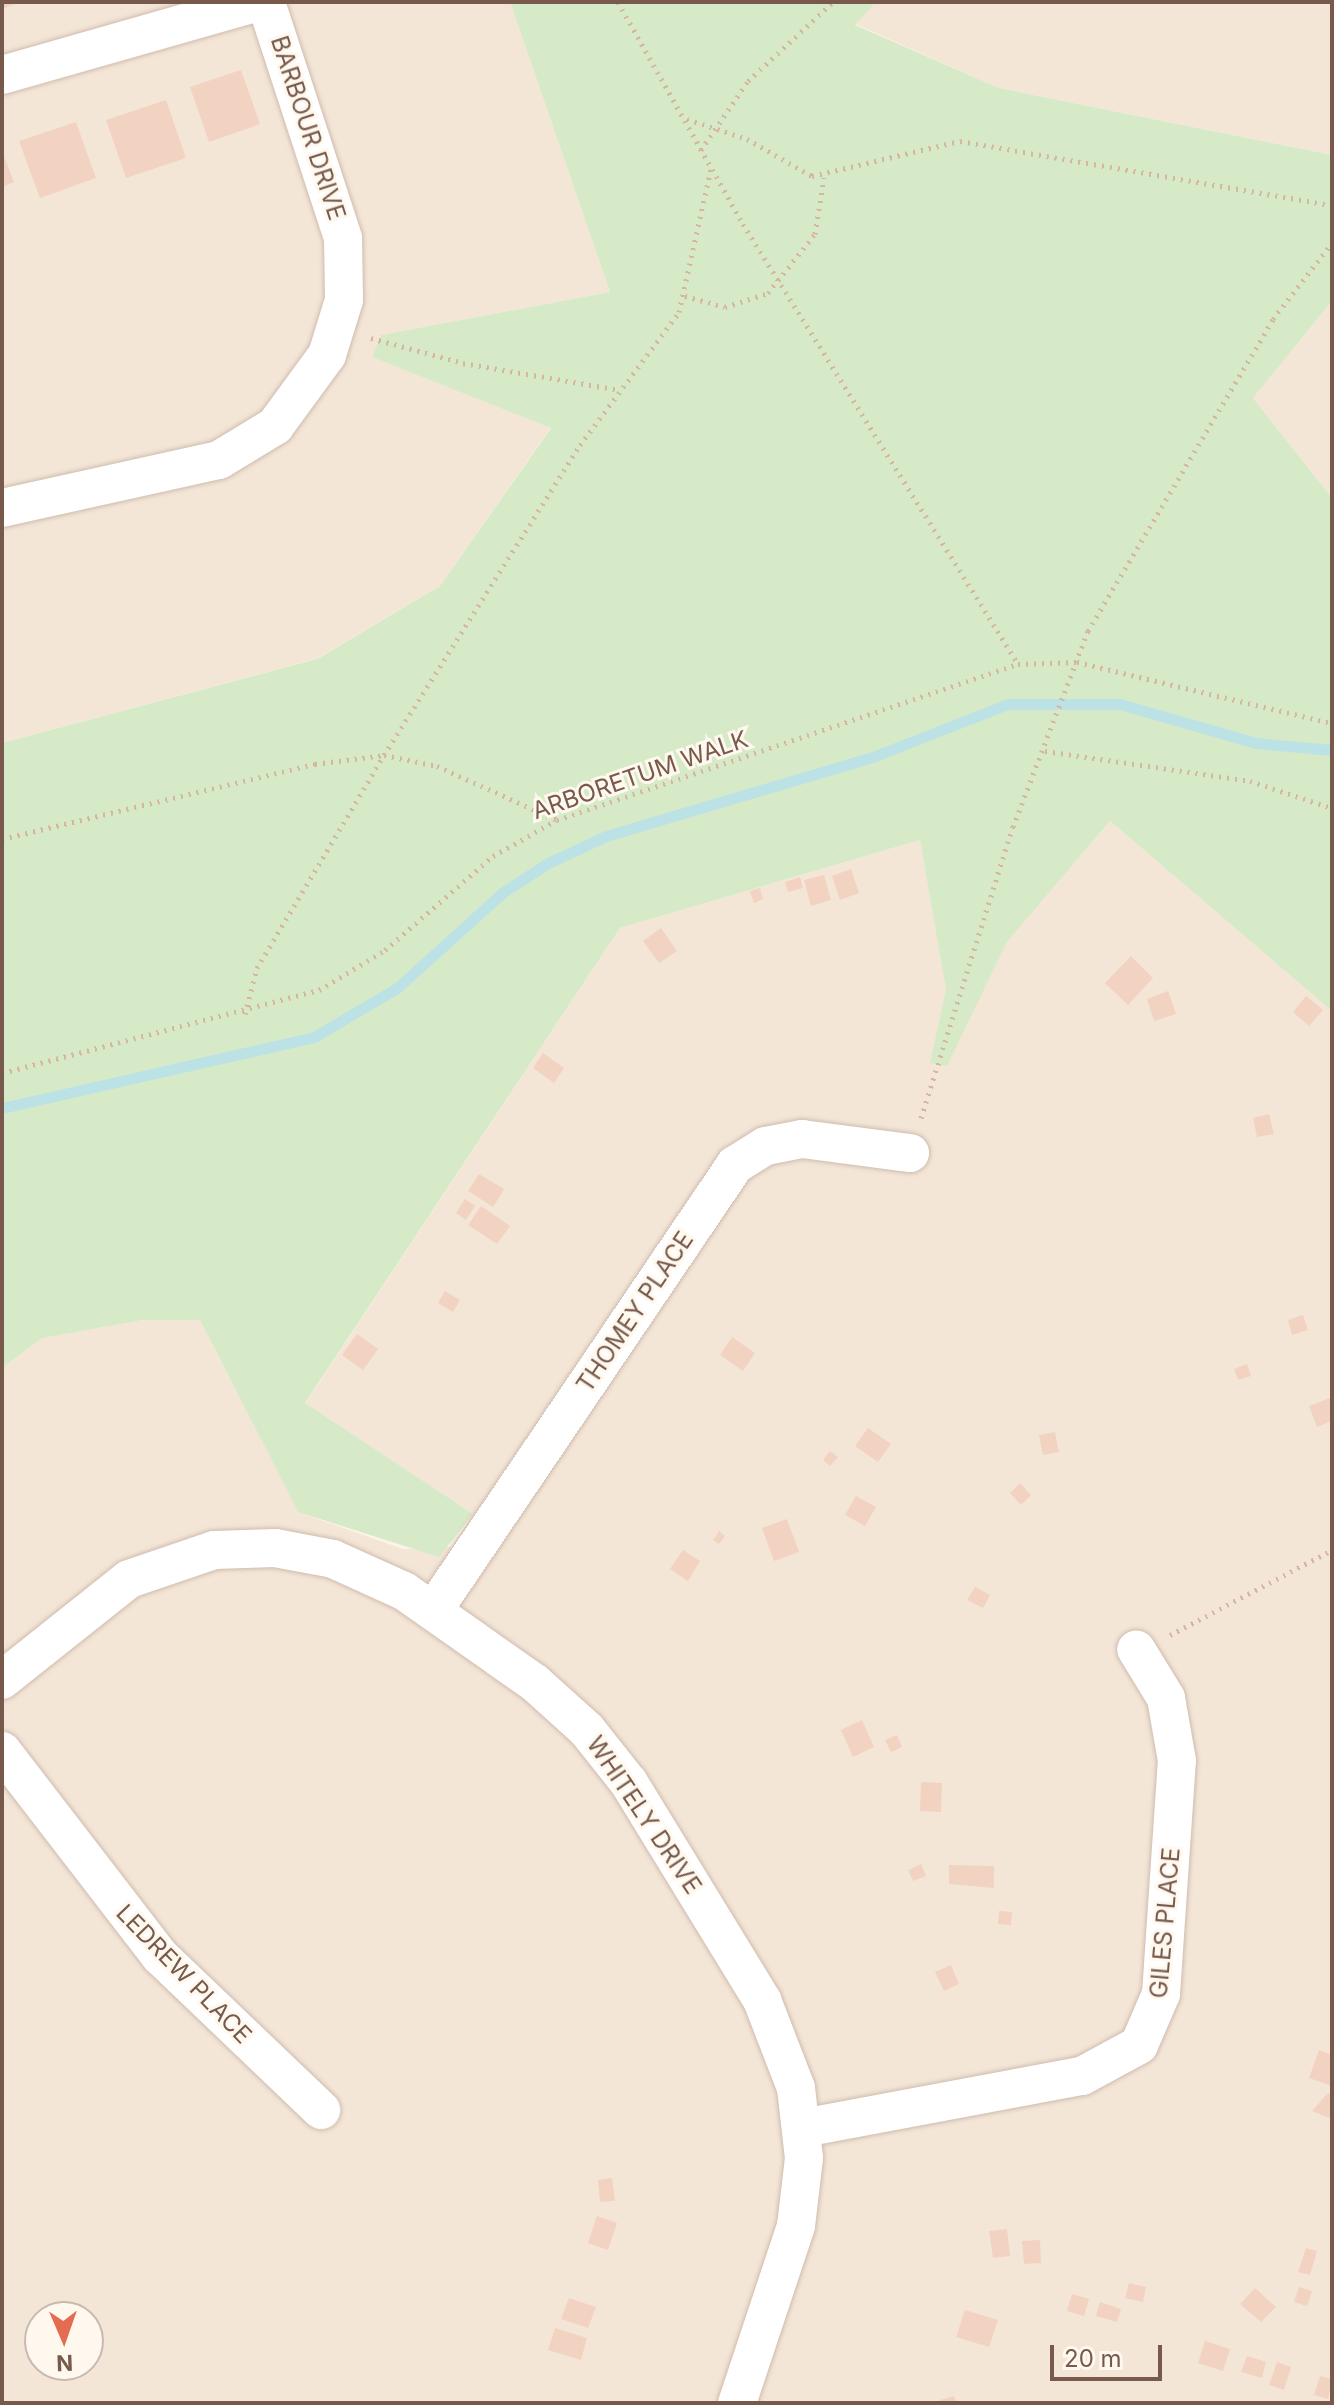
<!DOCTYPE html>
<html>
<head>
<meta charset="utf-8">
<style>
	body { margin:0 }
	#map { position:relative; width:1334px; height:2405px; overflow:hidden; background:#fcf4e9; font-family:Inter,sans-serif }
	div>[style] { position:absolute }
	.residential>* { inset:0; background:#f4e6d7 }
	.green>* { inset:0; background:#d6eac7 }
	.stream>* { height:11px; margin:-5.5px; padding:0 5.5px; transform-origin:5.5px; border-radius:5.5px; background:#bde2e6 }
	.building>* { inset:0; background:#f2d2c0 }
	.path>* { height:5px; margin-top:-2.5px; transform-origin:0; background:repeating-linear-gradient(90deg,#d7b5a3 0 2px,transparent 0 8px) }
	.roads { filter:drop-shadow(0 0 2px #cfbcae) drop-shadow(0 0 2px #cfbcae) }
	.minor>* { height:38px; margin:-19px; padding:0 19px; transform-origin:19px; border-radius:19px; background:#fff }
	span { translate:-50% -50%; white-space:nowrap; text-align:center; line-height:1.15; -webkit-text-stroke:6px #fff8ef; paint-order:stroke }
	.street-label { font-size:24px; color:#775a4c }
	.frame { position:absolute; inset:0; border:4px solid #775a4c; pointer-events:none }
	.north { position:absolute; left:24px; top:2301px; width:80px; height:80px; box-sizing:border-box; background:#fff8ef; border:2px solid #c9b9ae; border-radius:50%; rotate:178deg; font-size:22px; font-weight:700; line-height:32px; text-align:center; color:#775a4c }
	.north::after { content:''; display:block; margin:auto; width:28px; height:36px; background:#e46c50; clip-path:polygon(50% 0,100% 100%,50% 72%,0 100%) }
	.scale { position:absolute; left:1050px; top:2345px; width:112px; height:36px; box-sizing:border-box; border:4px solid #775a4c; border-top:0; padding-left:10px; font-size:24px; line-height:28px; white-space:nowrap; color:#775a4c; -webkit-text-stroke:6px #fff8ef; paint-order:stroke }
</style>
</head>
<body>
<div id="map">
	<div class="residential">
		<div style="clip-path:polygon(2px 2px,510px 2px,610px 292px,381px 335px,373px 357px,551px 427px,440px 586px,316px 659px,2px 743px)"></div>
		<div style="clip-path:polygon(876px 2px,1332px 2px,1332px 155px,999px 88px,855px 24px)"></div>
		<div style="clip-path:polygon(1332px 301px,1332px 498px,1253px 398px)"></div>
		<div style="clip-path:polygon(evenodd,1110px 821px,1332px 1011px,1332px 2403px,2px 2403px,2px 1368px,41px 1338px,143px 1320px,200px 1320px,298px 1512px,403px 1549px,452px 1547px,473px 1514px,305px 1404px,620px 928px,920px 840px,947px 989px,931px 1062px,946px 1066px,1007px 942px,1110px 821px,40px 2317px,88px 2317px,88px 2365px,40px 2365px,40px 2317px)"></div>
	</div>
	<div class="green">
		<div style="clip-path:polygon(510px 2px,876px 2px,855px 25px,999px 88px,1332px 155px,1332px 301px,1253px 398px,1332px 498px,1332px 1011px,1110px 821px,1007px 942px,947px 1066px,930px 1063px,946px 989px,920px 840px,620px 928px,305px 1403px,473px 1514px,439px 1557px,298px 1512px,200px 1320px,143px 1320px,42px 1338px,2px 1368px,2px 743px,317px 659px,440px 586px,551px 428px,372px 357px,381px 335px,610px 292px)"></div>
	</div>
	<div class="stream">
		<div style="left:2px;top:1108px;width:320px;rotate:-12.8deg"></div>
		<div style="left:314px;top:1037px;width:96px;rotate:-30.6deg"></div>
		<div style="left:397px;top:988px;width:142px;rotate:-42.1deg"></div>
		<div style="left:502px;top:893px;width:55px;rotate:-33.1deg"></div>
		<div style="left:548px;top:863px;width:64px;rotate:-25deg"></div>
		<div style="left:606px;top:836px;width:275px;rotate:-16.5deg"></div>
		<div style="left:870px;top:758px;width:148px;rotate:-21.4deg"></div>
		<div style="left:1008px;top:704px;width:112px"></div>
		<div style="left:1120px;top:704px;width:141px;rotate:16deg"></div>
		<div style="left:1256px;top:743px;width:76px;rotate:5.3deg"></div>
	</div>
	<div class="building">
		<div style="clip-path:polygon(2px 2px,20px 2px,2px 9px)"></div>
		<div style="clip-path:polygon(241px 70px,260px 124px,209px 142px,190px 87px)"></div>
		<div style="clip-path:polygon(166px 100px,186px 158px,126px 178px,106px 120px)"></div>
		<div style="clip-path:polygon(76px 122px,96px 178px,40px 198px,19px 141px)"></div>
		<div style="clip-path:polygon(2px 151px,14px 182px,2px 187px)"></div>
		<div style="clip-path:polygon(851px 869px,859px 893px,840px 900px,832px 876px)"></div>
		<div style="clip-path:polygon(824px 875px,831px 900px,811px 906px,804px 880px)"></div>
		<div style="clip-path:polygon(800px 877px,803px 888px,788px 892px,785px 882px)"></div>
		<div style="clip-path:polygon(760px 888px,763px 899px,754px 903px,750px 891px)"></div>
		<div style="clip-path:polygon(661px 928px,677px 951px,659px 963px,643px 941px)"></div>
		<div style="clip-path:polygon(1131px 956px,1153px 978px,1128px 1005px,1105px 983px)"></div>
		<div style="clip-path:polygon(1168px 991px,1176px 1014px,1154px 1021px,1147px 999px)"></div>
		<div style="clip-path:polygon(1306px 996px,1323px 1010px,1309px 1026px,1293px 1012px)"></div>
		<div style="clip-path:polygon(543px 1053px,564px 1068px,554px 1083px,533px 1068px)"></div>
		<div style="clip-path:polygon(1269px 1114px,1274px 1134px,1257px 1137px,1253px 1118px)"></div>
		<div style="clip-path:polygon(479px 1174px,504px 1189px,493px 1207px,468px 1191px)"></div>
		<div style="clip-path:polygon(465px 1199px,475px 1206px,466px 1220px,456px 1213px)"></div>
		<div style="clip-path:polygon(481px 1206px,510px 1226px,497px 1244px,468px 1225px)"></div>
		<div style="clip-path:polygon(445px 1291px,460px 1300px,453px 1312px,438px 1303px)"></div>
		<div style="clip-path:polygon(1303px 1315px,1308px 1330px,1292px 1335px,1288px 1320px)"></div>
		<div style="clip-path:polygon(357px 1334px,378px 1349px,363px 1370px,342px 1355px)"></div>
		<div style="clip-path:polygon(732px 1337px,755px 1353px,743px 1371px,720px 1355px)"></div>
		<div style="clip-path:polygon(1247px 1364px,1251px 1376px,1238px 1380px,1234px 1369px)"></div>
		<div style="clip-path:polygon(1330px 1398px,1332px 1421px,1317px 1427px,1309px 1406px)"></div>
		<div style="clip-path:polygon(868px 1428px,891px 1444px,878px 1462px,855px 1446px)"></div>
		<div style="clip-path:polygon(1055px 1432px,1059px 1452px,1043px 1455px,1039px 1435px)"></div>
		<div style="clip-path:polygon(830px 1451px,838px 1457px,830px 1466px,823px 1460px)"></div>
		<div style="clip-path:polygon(1020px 1483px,1031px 1495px,1021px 1505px,1010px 1493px)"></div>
		<div style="clip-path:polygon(856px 1496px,876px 1507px,865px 1526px,845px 1515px)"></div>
		<div style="clip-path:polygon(787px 1519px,799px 1552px,774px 1561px,762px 1528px)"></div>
		<div style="clip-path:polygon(719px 1531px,725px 1536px,719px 1544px,713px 1540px)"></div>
		<div style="clip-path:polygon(683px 1550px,700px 1561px,688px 1581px,670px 1569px)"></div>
		<div style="clip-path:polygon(975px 1587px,990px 1595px,983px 1608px,967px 1600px)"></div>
		<div style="clip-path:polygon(862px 1720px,874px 1747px,853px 1757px,841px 1730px)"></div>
		<div style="clip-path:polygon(897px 1735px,902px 1747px,891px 1752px,885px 1740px)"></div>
		<div style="clip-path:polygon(921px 1782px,942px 1783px,941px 1812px,920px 1811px)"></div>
		<div style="clip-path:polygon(921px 1864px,926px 1876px,913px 1881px,908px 1870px)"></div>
		<div style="clip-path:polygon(949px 1865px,994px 1866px,994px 1888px,949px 1884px)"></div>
		<div style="clip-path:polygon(999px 1911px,1012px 1912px,1011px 1925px,998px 1924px)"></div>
		<div style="clip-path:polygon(951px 1965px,959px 1984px,944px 1991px,935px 1972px)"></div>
		<div style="clip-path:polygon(1319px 2050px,1332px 2055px,1332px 2086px,1309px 2078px)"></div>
		<div style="clip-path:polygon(1328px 2093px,1332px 2095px,1332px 2119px,1312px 2111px)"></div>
		<div style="clip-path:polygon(612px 2178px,615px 2201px,600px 2202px,598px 2180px)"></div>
		<div style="clip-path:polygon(597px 2216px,617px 2223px,608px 2250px,588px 2243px)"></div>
		<div style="clip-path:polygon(1007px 2229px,1010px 2256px,993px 2258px,989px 2231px)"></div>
		<div style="clip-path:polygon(1040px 2240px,1041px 2263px,1024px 2264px,1022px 2241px)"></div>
		<div style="clip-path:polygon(1306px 2248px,1317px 2251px,1310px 2275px,1298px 2272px)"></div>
		<div style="clip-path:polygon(1129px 2283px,1146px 2287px,1143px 2302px,1125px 2298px)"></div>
		<div style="clip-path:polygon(1299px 2287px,1312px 2291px,1307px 2306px,1294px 2302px)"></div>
		<div style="clip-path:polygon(1255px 2288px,1276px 2307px,1261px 2322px,1240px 2304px)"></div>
		<div style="clip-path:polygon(1072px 2294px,1089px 2299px,1084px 2316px,1067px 2311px)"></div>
		<div style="clip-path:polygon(569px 2298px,596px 2307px,588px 2328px,561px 2319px)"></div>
		<div style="clip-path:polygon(1100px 2302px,1121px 2309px,1117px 2322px,1096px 2316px)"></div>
		<div style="clip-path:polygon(965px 2310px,998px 2320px,989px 2347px,956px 2337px)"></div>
		<div style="clip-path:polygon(555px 2328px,587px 2338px,581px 2360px,548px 2350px)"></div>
		<div style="clip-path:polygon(1205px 2341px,1230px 2349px,1223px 2371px,1198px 2363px)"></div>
		<div style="clip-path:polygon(1247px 2356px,1266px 2362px,1262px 2378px,1241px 2372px)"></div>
		<div style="clip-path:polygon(1277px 2362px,1291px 2367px,1284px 2390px,1269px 2385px)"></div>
		<div style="clip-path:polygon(1320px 2376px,1332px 2379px,1328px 2399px,1314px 2395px)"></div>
		<div style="clip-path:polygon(954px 2396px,957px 2403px,941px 2403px,940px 2400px)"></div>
	</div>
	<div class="path">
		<div style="left:618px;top:2px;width:255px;rotate:60.6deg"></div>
		<div style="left:743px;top:224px;width:519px;rotate:57.99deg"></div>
		<div style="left:687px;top:119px;width:63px;rotate:18.4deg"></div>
		<div style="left:747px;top:139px;width:75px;rotate:29.6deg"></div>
		<div style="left:812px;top:176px;width:152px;rotate:-13.3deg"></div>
		<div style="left:960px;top:141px;width:377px;rotate:9.8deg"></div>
		<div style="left:701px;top:150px;width:83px;rotate:-55.7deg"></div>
		<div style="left:748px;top:81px;width:116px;rotate:-42.9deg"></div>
		<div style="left:685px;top:296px;width:41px;rotate:15.4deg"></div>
		<div style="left:725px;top:307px;width:45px;rotate:-18deg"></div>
		<div style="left:768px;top:293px;width:75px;rotate:-51.5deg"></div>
		<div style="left:815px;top:234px;width:57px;rotate:-80.9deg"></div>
		<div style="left:371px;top:338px;width:95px;rotate:15.2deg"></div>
		<div style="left:463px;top:363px;width:159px;rotate:9.8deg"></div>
		<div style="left:1045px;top:751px;width:207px;rotate:8.3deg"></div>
		<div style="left:1250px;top:781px;width:86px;rotate:18.2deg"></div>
		<div style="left:2px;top:839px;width:322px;rotate:-13.5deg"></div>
		<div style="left:315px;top:764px;width:70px;rotate:-7.4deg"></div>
		<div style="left:384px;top:755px;width:54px;rotate:11.7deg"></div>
		<div style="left:437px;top:766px;width:132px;rotate:24.2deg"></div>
		<div style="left:245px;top:1014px;width:48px;rotate:-75.4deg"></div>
		<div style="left:257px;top:968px;width:248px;rotate:-59.2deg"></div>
		<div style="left:384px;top:755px;width:367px;rotate:-57.7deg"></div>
		<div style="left:580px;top:445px;width:166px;rotate:-53.3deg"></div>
		<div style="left:679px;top:312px;width:147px;rotate:-77.4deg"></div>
		<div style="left:2px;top:1073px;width:328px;rotate:-14.7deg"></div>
		<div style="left:319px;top:990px;width:77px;rotate:-31.2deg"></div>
		<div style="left:385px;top:950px;width:143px;rotate:-41deg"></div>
		<div style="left:493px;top:856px;width:73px;rotate:-29.4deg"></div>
		<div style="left:557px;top:820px;width:487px;rotate:-18.7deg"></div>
		<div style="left:1018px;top:664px;width:59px;rotate:-1.9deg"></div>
		<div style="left:1077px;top:662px;width:262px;rotate:13.5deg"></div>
		<div style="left:921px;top:1118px;width:305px;rotate:-72.5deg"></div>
		<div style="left:1013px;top:827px;width:210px;rotate:-69.1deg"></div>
		<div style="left:1088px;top:631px;width:363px;rotate:-59.3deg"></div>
		<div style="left:1273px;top:319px;width:96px;rotate:-52.2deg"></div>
		<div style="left:1170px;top:1635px;width:183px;rotate:-27.7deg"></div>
	</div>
	<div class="roads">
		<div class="minor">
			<div style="left:2px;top:75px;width:267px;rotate:-15.9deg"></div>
			<div style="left:2px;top:508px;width:222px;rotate:-12.5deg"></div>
			<div style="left:219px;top:460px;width:66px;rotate:-31.3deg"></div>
			<div style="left:275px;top:426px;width:88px;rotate:-53.8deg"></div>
			<div style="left:327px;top:355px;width:58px;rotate:-72.8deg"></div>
			<div style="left:344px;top:300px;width:62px;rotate:-90.9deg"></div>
			<div style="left:343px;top:238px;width:248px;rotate:-108.1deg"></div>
			<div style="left:433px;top:1611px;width:539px;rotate:-55.9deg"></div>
			<div style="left:735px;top:1165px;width:36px;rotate:-32deg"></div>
			<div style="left:766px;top:1146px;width:37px;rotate:-11deg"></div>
			<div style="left:802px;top:1139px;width:109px;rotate:7.4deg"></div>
			<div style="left:2px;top:1680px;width:162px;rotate:-38.5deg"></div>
			<div style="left:129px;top:1579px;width:90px;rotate:-18.8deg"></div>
			<div style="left:214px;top:1550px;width:61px;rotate:-1.9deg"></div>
			<div style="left:275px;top:1548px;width:59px;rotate:10.7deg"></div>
			<div style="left:333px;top:1559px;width:78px;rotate:24.3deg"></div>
			<div style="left:404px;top:1591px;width:160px;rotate:35.1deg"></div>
			<div style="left:535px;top:1683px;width:70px;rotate:42.1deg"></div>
			<div style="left:587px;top:1730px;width:68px;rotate:51.6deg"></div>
			<div style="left:629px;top:1783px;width:255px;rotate:58.5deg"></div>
			<div style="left:762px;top:2000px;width:94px;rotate:68.9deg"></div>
			<div style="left:796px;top:2088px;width:70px;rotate:83.5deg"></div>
			<div style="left:804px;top:2158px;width:68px;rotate:96.7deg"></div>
			<div style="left:796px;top:2226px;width:187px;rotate:108.4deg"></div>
			<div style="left:2px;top:1751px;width:259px;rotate:52.4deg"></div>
			<div style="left:160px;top:1956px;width:223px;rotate:43.7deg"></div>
			<div style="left:803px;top:2128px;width:284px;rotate:-10.6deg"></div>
			<div style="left:1082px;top:2076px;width:65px;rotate:-28.5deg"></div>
			<div style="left:1139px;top:2045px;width:56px;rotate:-66.7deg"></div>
			<div style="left:1161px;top:1994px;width:234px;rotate:-86.1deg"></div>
			<div style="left:1177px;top:1761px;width:64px;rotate:-99.9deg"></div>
			<div style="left:1166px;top:1698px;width:57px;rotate:-121.5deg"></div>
		</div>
	</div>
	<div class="street-label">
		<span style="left:308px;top:128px;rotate:72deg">BARBOUR DRIVE</span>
		<span style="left:640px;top:775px;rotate:-19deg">ARBORETUM WALK</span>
		<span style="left:635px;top:1312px;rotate:-56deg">THOMEY PLACE</span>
		<span style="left:644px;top:1815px;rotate:56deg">WHITELY DRIVE</span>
		<span style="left:1165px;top:1923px;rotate:-85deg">GILES PLACE</span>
		<span style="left:184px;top:1974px;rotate:46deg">LEDREW PLACE</span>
	</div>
	<div class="frame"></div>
	<div class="north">N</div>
	<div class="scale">20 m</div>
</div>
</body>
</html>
